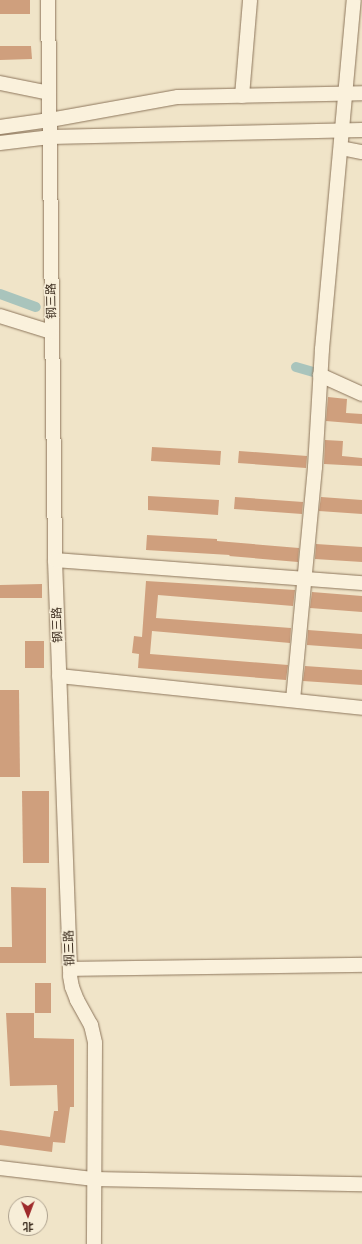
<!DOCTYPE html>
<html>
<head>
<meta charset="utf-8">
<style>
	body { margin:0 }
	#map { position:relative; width:362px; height:1244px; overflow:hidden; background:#f0e4c8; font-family:"Playfair Display","Noto Sans SC",serif }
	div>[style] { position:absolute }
	.canal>* { height:10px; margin:-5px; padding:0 5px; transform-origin:5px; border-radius:5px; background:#a9c4bc }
	.building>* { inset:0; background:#cf9f7d }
	.roads { filter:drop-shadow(0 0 1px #8d765c) drop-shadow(0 0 1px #8d765c) }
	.minor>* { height:14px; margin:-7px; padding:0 7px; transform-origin:7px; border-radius:7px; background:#faf1dc }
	span { translate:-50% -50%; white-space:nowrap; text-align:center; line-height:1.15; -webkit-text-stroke:3px #f7eed8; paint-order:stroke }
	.street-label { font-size:12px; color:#3d2e20 }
	.north { position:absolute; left:8px; top:1196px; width:40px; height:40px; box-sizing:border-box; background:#f7eed8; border:1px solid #ada18e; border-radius:50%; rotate:179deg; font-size:11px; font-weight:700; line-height:16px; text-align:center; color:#3d2e20 }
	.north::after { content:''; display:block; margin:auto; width:14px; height:18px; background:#9e2a2b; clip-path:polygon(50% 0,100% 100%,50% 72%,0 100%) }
</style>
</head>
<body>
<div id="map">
	<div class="canal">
		<div style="left:0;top:294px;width:38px;rotate:20deg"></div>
		<div style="left:296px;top:367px;width:18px;rotate:16deg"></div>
	</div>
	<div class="building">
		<div style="clip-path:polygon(0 0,30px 0,30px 14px,0 14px)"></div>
		<div style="clip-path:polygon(0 46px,31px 46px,32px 59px,0 60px)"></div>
		<div style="clip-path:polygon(328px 397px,347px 399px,346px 413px,362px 414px,362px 424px,326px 421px)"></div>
		<div style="clip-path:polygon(325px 440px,343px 441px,342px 456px,362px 458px,362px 466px,324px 464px)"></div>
		<div style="clip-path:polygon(152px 447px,221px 451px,220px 465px,151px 461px)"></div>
		<div style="clip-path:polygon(239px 451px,307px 456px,306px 468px,238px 463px)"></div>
		<div style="clip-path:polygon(148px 496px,219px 500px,218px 515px,148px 510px)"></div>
		<div style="clip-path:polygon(235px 497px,303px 502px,302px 514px,234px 509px)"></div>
		<div style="clip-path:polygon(321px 497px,362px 500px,362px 514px,319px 511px)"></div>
		<div style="clip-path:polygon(147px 535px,217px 539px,217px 541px,299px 548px,298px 562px,229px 556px,230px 555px,146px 550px)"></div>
		<div style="clip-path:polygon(316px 544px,362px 547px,362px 562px,315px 559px)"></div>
		<div style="clip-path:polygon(146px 581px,295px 590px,293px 606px,158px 595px,156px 618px,291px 628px,290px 643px,152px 631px,150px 654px,288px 665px,286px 680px,138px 668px,139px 654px,132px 653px,134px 636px,142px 637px)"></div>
		<div style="clip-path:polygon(42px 584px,42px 598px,0 598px,0 585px)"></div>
		<div style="clip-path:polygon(312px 592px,362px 596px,362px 612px,310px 608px)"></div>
		<div style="clip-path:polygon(308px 630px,362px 634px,362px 649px,307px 645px)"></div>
		<div style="clip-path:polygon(25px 641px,44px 641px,44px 668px,25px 668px)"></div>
		<div style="clip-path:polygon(305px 666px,362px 670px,362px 685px,303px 681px)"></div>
		<div style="clip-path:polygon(0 690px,19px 690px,20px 777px,0 777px)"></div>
		<div style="clip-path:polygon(22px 791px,49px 791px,49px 863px,23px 863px)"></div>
		<div style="clip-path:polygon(11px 887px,46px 888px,46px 963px,0 963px,0 947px,12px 947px)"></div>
		<div style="clip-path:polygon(35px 983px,51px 983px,51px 1013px,35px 1013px)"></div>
		<div style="clip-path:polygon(6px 1013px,34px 1013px,34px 1038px,74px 1039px,74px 1107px,70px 1107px,65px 1143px,53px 1142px,52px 1152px,0 1145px,0 1130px,50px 1137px,54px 1111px,58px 1111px,57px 1085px,10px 1086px)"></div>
	</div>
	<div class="roads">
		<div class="minor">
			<div style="left:48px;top:0;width:560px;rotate:89.28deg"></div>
			<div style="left:55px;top:560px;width:416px;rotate:87.9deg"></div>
			<div style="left:70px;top:976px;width:11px;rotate:80deg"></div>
			<div style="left:72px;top:987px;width:14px;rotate:69deg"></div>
			<div style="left:77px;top:1000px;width:29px;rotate:61deg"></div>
			<div style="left:91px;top:1025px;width:18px;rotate:77deg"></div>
			<div style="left:95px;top:1043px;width:201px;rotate:90.3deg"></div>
			<div style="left:0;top:83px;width:50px;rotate:11.5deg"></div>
			<div style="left:242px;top:96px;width:96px;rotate:-85.2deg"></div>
			<div style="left:0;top:127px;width:50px;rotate:-8deg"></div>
			<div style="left:50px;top:120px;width:130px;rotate:-10.2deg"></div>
			<div style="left:178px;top:97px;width:184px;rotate:-1.2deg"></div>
			<div style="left:0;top:143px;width:50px;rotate:-6.8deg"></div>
			<div style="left:50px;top:137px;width:312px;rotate:-1.3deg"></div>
			<div style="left:341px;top:148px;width:21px;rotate:11deg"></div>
			<div style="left:0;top:316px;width:53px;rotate:17.4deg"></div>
			<div style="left:320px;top:375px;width:46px;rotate:24.3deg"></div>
			<div style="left:55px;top:560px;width:308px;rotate:4.3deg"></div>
			<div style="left:59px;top:676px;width:305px;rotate:6deg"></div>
			<div style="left:293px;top:700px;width:234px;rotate:-84.6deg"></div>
			<div style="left:315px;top:467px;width:118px;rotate:-86.6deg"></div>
			<div style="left:322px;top:349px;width:350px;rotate:-84.8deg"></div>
			<div style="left:70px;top:969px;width:292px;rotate:-0.8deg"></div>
			<div style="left:0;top:1168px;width:95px;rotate:6.7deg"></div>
			<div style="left:94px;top:1179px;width:268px;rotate:1.1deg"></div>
		</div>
	</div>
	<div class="street-label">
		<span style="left:51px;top:301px;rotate:-91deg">钢三路</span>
		<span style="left:57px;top:625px;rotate:-92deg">钢三路</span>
		<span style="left:69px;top:948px;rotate:-92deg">钢三路</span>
	</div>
	<div class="north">北</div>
</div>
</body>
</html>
